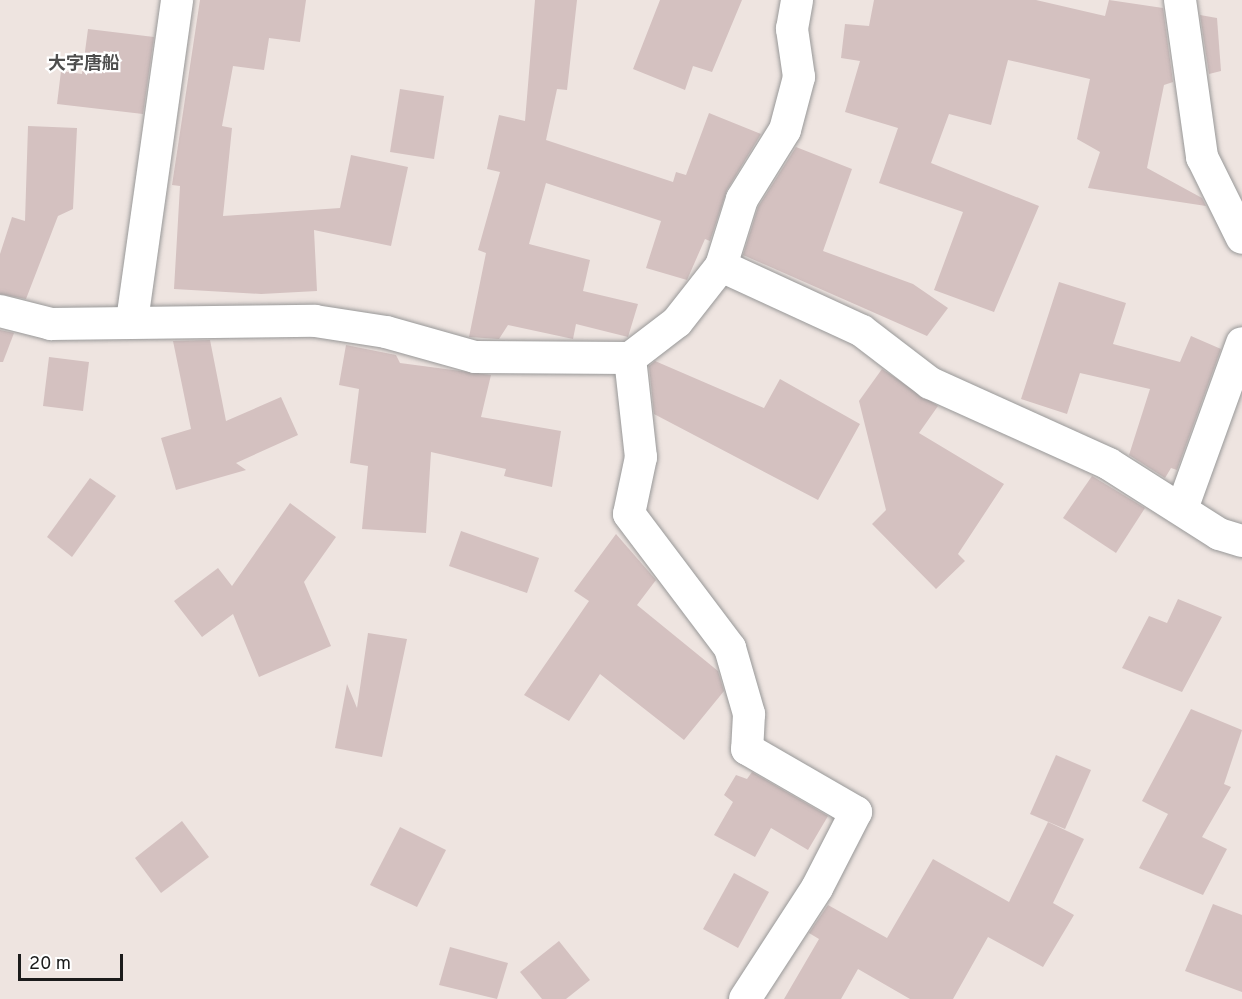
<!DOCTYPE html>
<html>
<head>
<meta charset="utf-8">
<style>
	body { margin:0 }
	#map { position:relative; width:1242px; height:999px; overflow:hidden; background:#eee4e0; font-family:Overpass,"Noto Sans JP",sans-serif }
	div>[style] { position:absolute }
	.building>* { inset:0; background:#d4c1c0 }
	.roads { filter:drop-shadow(0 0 2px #989898) drop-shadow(0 0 2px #989898) }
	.minor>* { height:32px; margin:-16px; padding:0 16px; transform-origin:16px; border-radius:16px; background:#fff }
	span { translate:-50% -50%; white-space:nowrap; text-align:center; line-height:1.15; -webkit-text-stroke:4.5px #fff; paint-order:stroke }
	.quarter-label { font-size:18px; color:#4e4e4e; font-weight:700 }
	.scale { position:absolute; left:18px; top:954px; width:105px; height:27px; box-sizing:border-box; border:3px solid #1b1b1b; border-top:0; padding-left:8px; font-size:18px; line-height:21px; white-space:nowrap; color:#1b1b1b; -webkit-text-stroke:4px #fff; paint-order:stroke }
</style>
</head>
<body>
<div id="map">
	<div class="building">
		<div style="clip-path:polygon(200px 0,306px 0,300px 42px,269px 38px,264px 70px,233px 66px,222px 126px,232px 128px,223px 216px,340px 208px,351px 155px,408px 167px,391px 246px,314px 230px,317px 291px,261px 294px,174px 289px,180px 186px,172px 185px)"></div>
		<div style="clip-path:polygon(535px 0,577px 0,567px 90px,557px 89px,546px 140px,673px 182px,676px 172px,686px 175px,709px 113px,761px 134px,727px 190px,710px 241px,705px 239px,687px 280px,646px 268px,661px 221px,546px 183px,529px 244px,590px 260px,583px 291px,638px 304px,628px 337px,576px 324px,573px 339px,508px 325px,499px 339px,469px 337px,486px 253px,478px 250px,500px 172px,487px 169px,499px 115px,525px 121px)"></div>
		<div style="clip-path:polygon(660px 0,742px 0,712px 72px,693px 66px,685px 90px,633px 69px)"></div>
		<div style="clip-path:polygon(874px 0,1036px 0,1105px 16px,1109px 0,1163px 8px,1173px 82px,1164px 85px,1147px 168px,1202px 198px,1206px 206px,1088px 188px,1100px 152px,1077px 139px,1090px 79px,1008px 60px,991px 125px,949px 114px,931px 163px,1039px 206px,994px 312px,934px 290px,963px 212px,879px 183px,898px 128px,845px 112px,860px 61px,841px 58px,845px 24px,869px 26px)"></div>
		<div style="clip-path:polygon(1200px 15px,1217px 18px,1221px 71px,1209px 74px)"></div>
		<div style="clip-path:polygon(88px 29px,154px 37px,143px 114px,57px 104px,61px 71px,82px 74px)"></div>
		<div style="clip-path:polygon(400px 89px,444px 96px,434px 159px,390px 152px)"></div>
		<div style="clip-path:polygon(28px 126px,77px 128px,73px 209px,58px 216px,26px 299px,0 294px,0 254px,12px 217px,25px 221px)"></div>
		<div style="clip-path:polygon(796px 147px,852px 169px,823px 251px,913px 284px,948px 308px,927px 336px,743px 255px,758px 207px)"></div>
		<div style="clip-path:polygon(1059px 282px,1126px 303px,1113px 344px,1180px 362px,1191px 336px,1221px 349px,1177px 470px,1171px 468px,1165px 478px,1129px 455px,1150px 389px,1080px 373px,1067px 414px,1021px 399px)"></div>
		<div style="clip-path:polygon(0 330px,14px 333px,3px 362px,0 362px)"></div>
		<div style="clip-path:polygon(210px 340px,226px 421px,281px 397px,298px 435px,236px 463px,246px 470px,176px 490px,161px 438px,191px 429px,173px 341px)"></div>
		<div style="clip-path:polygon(346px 345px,396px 355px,400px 363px,491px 375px,481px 417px,561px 431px,552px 487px,504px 476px,506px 469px,431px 452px,426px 533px,362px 529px,368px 466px,350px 463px,359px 389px,339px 385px)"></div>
		<div style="clip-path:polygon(49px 357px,89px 362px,83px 411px,43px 406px)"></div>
		<div style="clip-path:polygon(655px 361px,764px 408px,780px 379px,860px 424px,818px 500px,654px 414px,649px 366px)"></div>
		<div style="clip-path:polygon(882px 369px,938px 406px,919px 433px,1004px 484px,958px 554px,965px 561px,936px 589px,872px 524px,886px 510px,859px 401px)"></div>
		<div style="clip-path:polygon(1092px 476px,1145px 508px,1116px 553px,1063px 518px)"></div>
		<div style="clip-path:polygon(90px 478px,116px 496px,72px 557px,47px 537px)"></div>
		<div style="clip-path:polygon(290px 503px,336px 537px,304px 582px,331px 646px,259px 677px,233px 614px,202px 637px,174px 601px,218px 568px,232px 586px)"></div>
		<div style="clip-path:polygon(461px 531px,539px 558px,527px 593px,449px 566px)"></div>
		<div style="clip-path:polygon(616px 534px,656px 580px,637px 605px,718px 671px,724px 691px,684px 740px,600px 674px,569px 721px,524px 695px,589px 601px,574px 591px)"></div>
		<div style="clip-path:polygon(1178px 599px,1222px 617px,1182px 692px,1122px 668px,1149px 616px,1167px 623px)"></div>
		<div style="clip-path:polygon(368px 633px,407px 639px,382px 757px,335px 748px,347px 684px,357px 708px)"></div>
		<div style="clip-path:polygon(1191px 709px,1242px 730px,1224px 784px,1231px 787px,1202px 837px,1227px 849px,1203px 895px,1139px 868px,1168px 814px,1142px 801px)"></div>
		<div style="clip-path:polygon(1056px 755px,1091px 770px,1065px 829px,1030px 814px)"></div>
		<div style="clip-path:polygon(752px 772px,828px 816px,808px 850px,771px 828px,755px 857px,714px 835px,733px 802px,724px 795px,736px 775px,747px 779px)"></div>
		<div style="clip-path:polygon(182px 821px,209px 857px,161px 893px,135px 858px)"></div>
		<div style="clip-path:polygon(1048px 822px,1084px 839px,1053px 903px,1074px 915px,1043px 967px,988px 937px,953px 999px,910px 999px,858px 969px,841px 999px,784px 999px,819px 939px,809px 933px,828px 905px,887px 938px,933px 859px,1009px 902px)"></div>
		<div style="clip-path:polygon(400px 827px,446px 850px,417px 907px,370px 885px)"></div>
		<div style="clip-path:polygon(734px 873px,769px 892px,738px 948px,703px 929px)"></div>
		<div style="clip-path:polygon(1213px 904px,1242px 915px,1242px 992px,1185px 971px)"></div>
		<div style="clip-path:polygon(559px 941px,590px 980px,566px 999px,542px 999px,520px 972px)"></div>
		<div style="clip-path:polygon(450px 947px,508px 963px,497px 999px,439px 985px)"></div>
	</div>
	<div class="roads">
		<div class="minor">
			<div style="left:1180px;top:0;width:159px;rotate:82deg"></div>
			<div style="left:1202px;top:157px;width:90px;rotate:63.7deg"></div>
			<div style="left:721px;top:266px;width:155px;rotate:24.7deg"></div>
			<div style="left:862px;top:331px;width:86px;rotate:37.4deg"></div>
			<div style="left:930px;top:383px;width:196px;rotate:24.3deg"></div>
			<div style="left:1109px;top:464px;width:130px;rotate:32.5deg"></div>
			<div style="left:1219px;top:534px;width:24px;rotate:17deg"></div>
			<div style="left:0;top:311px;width:53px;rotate:14.3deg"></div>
			<div style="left:51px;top:324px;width:264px;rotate:-0.7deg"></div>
			<div style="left:315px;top:321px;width:72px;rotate:8.8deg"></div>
			<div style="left:386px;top:332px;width:92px;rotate:15.7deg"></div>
			<div style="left:475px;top:357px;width:155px;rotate:0.4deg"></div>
			<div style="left:630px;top:358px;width:59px;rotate:-37.5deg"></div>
			<div style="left:677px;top:322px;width:71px;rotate:-51.8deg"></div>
			<div style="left:721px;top:266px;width:70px;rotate:-72.6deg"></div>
			<div style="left:742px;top:199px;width:81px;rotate:-58.1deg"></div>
			<div style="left:785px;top:130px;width:55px;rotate:-75.2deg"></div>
			<div style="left:799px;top:77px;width:49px;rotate:-98.3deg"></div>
			<div style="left:792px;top:29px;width:29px;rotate:-80deg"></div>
			<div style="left:132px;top:321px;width:324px;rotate:-82deg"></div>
			<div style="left:630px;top:358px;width:100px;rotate:83.7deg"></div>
			<div style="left:641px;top:457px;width:58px;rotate:101.9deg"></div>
			<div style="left:629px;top:514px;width:168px;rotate:53deg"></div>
			<div style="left:730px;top:648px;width:69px;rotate:73.9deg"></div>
			<div style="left:749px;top:714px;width:35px;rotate:93deg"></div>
			<div style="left:747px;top:749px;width:126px;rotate:30deg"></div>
			<div style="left:856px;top:812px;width:85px;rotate:117.2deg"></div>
			<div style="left:817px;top:888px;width:132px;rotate:123deg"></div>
			<div style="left:1183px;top:506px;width:173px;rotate:-70.1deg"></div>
		</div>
	</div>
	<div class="quarter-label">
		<span style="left:84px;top:65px">大字唐船</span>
	</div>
	<div class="scale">20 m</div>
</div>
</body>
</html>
